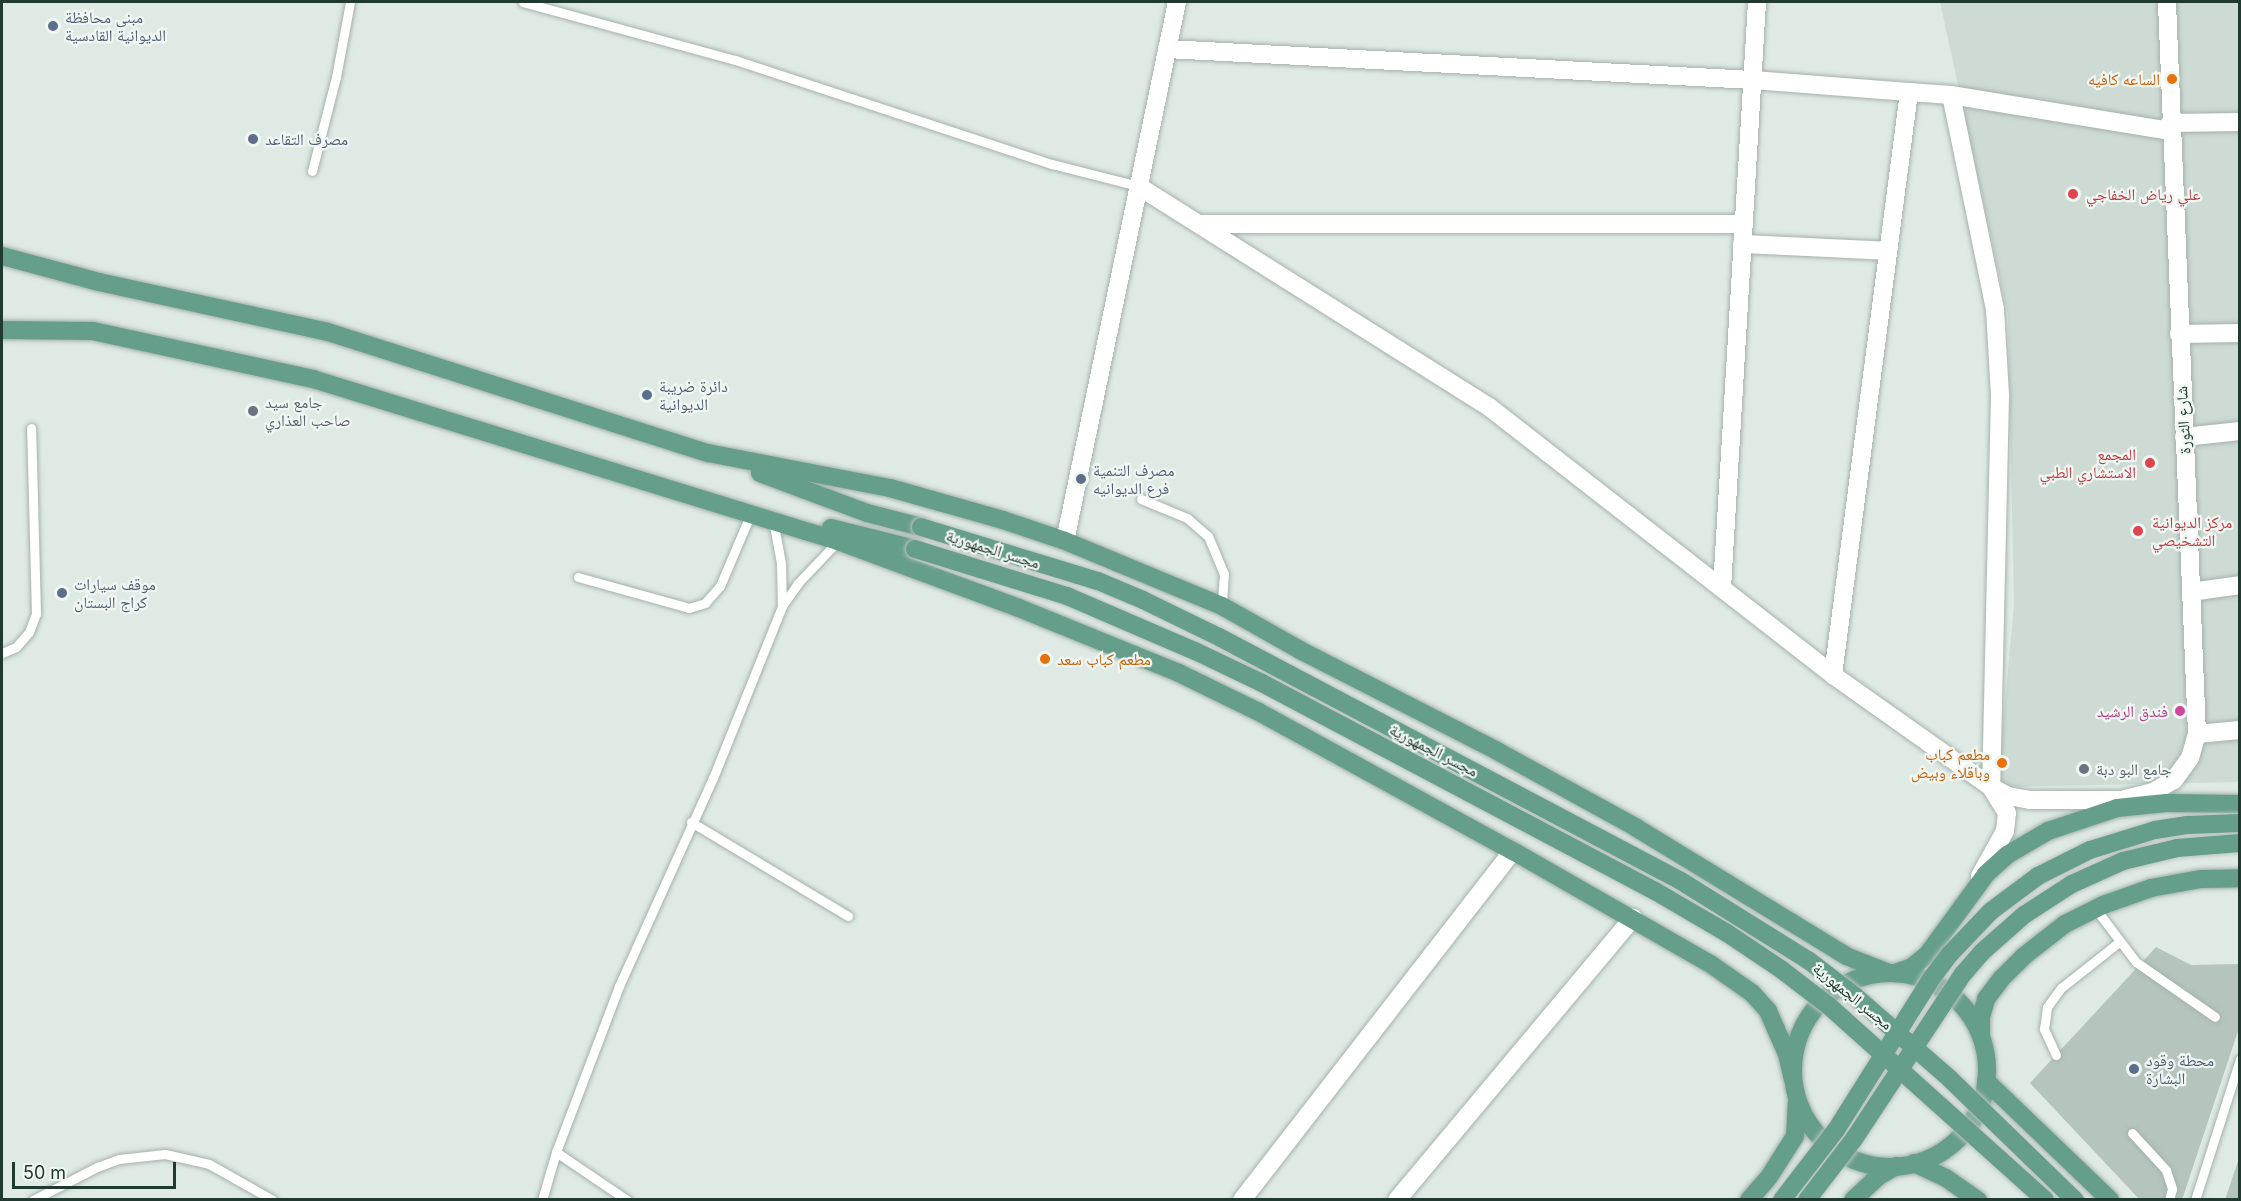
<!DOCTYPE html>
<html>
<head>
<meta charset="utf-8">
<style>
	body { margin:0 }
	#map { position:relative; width:2241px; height:1201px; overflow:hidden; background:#e0eae5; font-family:Inter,"Noto Naskh Arabic",sans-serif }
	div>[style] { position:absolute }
	.built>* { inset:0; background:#cedad4 }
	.building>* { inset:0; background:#b5c5be }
	.roads { filter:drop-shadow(0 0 2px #a3b2ab) drop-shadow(0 0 2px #a3b2ab) }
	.lane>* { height:9px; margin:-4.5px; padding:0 4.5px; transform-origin:4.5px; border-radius:4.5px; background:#fff }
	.street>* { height:18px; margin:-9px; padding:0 9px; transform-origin:9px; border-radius:9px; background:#fff }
	.secondary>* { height:18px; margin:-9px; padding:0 9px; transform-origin:9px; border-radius:9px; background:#fff }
	.primary>* { height:18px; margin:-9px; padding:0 9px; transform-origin:9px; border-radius:9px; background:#669e8c }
	.primary>.ring { margin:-9px; padding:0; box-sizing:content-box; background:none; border:18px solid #669e8c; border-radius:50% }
	.bridges { filter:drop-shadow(0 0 2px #bcc4c1) drop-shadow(0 0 2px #bcc4c1) }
	.primary-bridge>* { height:18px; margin:-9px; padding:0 9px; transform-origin:9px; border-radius:9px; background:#669e8c }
	.dots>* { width:16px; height:16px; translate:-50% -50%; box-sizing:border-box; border:3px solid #f0f7f3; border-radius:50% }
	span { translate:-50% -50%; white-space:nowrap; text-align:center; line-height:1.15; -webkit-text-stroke:4.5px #f0f7f3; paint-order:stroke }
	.service-label { font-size:16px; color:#4e5e75 }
	.left { translate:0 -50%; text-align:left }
	.food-label { font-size:16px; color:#c56008 }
	.right { translate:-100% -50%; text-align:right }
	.health-label { font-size:16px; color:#be3a42 }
	.worship-label { font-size:16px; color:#5b616d }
	.street-label { font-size:16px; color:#213a31 }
	.hotel-label { font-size:16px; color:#b23c85 }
	.frame { position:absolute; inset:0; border:3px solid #213a31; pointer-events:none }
	.scale { position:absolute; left:12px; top:1162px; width:164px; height:27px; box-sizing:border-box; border:3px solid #213a31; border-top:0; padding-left:8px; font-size:18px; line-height:21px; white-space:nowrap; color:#213a31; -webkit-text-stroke:4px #f0f7f3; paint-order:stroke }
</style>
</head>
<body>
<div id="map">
	<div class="built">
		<div style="clip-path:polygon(1940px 2px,2239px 2px,2239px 782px,1997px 787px,2014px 605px,2008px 315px)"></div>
	</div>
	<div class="building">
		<div style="clip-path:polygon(2156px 947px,2191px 965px,2240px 964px,2240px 1025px,2182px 1200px,2140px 1200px,2030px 1083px)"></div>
		<div style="clip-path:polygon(2239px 1158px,2240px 1200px,2225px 1200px)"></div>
	</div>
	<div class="roads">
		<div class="lane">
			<div style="left:523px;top:2px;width:220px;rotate:15.3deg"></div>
			<div style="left:735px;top:60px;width:334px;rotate:18.2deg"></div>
			<div style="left:1052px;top:164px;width:89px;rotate:14.3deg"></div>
			<div style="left:312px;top:171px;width:97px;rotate:-75.7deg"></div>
			<div style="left:336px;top:77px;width:76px;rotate:-79.4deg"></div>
			<div style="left:1141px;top:499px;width:50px;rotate:22.4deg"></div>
			<div style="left:1187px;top:518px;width:28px;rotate:41deg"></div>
			<div style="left:1208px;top:536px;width:41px;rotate:67.2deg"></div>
			<div style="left:1224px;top:574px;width:32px;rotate:94deg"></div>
			<div style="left:773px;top:520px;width:44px;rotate:79.5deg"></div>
			<div style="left:781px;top:563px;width:43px;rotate:88.7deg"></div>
			<div style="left:578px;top:577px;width:115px;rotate:15.6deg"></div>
			<div style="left:689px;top:608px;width:17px;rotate:-17deg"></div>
			<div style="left:705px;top:603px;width:23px;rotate:-49deg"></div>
			<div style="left:720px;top:586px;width:79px;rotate:-67deg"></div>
			<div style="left:2px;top:653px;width:15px;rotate:-23deg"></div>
			<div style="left:16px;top:647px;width:20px;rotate:-49deg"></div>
			<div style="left:29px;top:632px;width:19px;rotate:-69deg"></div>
			<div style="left:36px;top:614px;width:186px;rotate:-91.5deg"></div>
			<div style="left:691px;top:822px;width:183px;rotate:30.9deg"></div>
			<div style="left:2095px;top:908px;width:68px;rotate:52.8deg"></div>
			<div style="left:2136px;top:962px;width:96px;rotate:34.8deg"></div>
			<div style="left:2056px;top:1055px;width:29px;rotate:-115deg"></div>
			<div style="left:2044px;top:1029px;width:22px;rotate:-82deg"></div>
			<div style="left:2047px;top:1007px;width:24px;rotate:-54deg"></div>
			<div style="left:2061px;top:988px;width:74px;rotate:-38.4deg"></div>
			<div style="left:2132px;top:1133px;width:50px;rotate:47.4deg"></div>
			<div style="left:2166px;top:1170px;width:20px;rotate:72deg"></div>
			<div style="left:2172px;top:1189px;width:11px;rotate:105deg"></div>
			<div style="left:556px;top:1152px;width:86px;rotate:34.1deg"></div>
			<div style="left:33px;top:1200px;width:72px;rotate:-27.3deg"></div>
			<div style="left:97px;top:1167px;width:23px;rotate:-20deg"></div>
			<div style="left:119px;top:1159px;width:46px;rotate:-6.2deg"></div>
			<div style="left:165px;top:1154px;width:45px;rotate:12.8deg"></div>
			<div style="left:209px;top:1164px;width:73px;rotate:29.4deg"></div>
			<div style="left:542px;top:1200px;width:50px;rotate:-73.7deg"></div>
			<div style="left:556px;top:1152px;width:178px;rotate:-69.2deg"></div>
			<div style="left:619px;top:986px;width:228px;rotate:-65.7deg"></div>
			<div style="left:713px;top:778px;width:185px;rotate:-68.1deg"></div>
			<div style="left:782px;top:606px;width:28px;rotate:-55deg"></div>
			<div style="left:798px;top:583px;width:58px;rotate:-46.4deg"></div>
			<div style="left:2195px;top:1200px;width:148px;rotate:-72.3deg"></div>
		</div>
		<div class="street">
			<div style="left:1167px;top:49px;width:587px;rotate:3.03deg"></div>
			<div style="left:1753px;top:80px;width:156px;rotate:4.4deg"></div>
			<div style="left:1909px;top:92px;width:42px;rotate:4.1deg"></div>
			<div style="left:1951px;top:95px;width:223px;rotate:9.3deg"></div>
			<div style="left:1951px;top:95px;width:218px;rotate:78.4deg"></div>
			<div style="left:1995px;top:309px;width:87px;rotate:86.7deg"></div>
			<div style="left:2000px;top:396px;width:391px;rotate:91.3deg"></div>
			<div style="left:2170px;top:123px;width:70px;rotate:-0.8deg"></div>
			<div style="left:1199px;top:224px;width:545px"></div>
			<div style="left:1742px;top:244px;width:146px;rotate:2.7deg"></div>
			<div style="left:2179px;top:334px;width:61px;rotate:-0.9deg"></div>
			<div style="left:2184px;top:437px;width:56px;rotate:-6.1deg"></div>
			<div style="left:1065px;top:541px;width:551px;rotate:-78.26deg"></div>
			<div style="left:1722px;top:588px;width:587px;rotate:-86.58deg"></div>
			<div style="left:2191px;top:592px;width:49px;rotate:-8.1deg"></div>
			<div style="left:1833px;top:675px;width:588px;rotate:-82.57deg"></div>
			<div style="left:2197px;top:734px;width:43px;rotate:-5.3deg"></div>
			<div style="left:1242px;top:1200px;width:442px;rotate:-52.2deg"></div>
			<div style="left:1397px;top:1200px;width:368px;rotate:-50.1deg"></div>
		</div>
		<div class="secondary">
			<div style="left:1138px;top:186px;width:415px;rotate:32.2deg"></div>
			<div style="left:1489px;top:407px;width:436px;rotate:37.9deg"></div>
			<div style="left:1833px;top:675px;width:194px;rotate:35.3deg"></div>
			<div style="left:1991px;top:787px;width:19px;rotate:28deg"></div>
			<div style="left:2008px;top:796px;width:22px;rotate:10deg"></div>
			<div style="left:2030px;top:800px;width:109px"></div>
			<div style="left:2125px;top:799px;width:29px;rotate:-14deg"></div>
			<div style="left:2153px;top:792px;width:24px;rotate:-30deg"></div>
			<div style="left:2174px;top:780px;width:27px;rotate:-54deg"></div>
			<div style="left:2190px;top:758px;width:25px;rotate:-74deg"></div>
			<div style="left:2197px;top:734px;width:733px;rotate:-92.35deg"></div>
			<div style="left:1980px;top:876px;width:51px;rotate:-60.9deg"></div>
			<div style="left:2005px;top:831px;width:18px;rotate:-84deg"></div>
			<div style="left:2007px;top:813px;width:28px;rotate:-122deg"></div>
		</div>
		<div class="primary">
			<div style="left:2px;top:256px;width:100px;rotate:15deg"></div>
			<div style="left:99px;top:282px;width:234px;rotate:12.3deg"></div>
			<div style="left:328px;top:332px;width:399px;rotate:17.7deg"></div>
			<div style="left:708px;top:453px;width:185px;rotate:10.9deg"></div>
			<div style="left:890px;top:488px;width:117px;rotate:15.8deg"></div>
			<div style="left:1003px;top:520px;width:65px;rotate:18.7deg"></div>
			<div style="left:1065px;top:541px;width:170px;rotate:22.5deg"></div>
			<div style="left:1222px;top:606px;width:90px;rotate:29.4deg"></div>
			<div style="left:1300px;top:650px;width:221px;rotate:27.1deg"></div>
			<div style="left:1497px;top:751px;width:158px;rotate:28.8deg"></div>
			<div style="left:1635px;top:827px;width:247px;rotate:31.4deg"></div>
			<div style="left:1846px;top:956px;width:46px;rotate:21.6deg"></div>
			<div style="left:2px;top:330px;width:91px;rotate:0.6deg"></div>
			<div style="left:93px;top:331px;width:225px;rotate:12.3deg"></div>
			<div style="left:313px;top:379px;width:549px;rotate:17.15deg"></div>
			<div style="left:838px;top:541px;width:193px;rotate:20.3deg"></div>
			<div style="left:1019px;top:608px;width:173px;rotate:22.1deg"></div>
			<div style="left:1179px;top:673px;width:87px;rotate:26deg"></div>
			<div style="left:1257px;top:711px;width:292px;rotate:28.7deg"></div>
			<div style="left:1513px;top:851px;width:229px;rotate:29.8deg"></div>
			<div style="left:1712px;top:965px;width:49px;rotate:35deg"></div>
			<div style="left:1752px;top:993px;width:24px;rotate:48deg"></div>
			<div style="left:1768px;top:1011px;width:47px;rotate:66.2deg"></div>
			<div style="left:1787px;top:1054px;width:27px;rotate:77deg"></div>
			<div style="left:760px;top:473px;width:114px;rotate:20.5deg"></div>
			<div style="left:867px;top:513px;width:56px;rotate:14.5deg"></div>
			<div style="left:831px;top:528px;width:87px;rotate:14deg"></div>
			<div style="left:1895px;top:973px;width:18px;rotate:-19deg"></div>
			<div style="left:1912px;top:967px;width:19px;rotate:-39deg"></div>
			<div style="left:1927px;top:955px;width:100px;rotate:-53.9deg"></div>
			<div style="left:1986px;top:874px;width:28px;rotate:-42deg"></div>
			<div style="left:2007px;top:855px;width:48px;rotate:-30.3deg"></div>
			<div style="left:2048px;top:831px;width:73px;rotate:-18.4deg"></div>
			<div style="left:2117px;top:808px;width:49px;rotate:-5.8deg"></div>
			<div style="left:2166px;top:803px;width:74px;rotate:0.8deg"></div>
			<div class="ring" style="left:1793px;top:973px;width:176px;height:176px"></div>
			<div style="left:1981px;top:1036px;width:19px;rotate:-90deg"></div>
			<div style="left:1981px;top:1017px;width:19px;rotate:-74deg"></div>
			<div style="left:1986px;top:999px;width:26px;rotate:-53deg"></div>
			<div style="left:2002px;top:978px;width:31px;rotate:-45deg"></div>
			<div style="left:2024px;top:956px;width:52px;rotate:-38deg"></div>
			<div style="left:2065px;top:924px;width:42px;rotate:-26.6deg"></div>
			<div style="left:2103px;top:905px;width:51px;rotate:-19.5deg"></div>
			<div style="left:2151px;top:888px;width:51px;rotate:-10.2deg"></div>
			<div style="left:2201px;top:879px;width:39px;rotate:-1deg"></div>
			<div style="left:1986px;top:1081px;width:172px;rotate:43.8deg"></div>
			<div style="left:1914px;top:1163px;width:35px;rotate:25deg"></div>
			<div style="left:1946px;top:1178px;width:39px;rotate:35deg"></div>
			<div style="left:1749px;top:1200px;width:30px;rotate:-49deg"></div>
			<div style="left:1769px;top:1177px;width:49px;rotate:-57.6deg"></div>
			<div style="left:1795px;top:1136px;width:33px;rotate:-87deg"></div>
			<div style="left:1853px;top:1200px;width:35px;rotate:-43deg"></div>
			<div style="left:1879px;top:1176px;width:20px;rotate:-30deg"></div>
		</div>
	</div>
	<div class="bridges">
		<div class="primary-bridge">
			<div style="left:921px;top:527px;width:185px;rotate:17deg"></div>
			<div style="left:1098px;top:581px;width:49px;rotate:22.9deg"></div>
			<div style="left:1143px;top:600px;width:85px;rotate:26deg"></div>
			<div style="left:1219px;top:637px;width:522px;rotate:27.84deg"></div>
			<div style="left:1681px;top:881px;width:150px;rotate:31.9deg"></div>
			<div style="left:1808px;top:960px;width:59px;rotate:37.5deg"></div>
			<div style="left:1855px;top:996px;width:126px;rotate:41.1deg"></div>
			<div style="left:1950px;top:1079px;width:174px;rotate:44.1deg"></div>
			<div style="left:915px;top:549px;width:159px;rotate:17.2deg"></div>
			<div style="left:1067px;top:596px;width:139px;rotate:23.3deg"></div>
			<div style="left:1195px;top:651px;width:74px;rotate:25.5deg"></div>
			<div style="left:1262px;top:683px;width:445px;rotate:27.9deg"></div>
			<div style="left:1655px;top:891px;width:83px;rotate:30.3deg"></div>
			<div style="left:1727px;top:933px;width:66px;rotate:33.9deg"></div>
			<div style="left:1782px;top:970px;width:59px;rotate:37.5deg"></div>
			<div style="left:1829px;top:1006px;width:290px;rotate:41.9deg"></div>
			<div style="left:1782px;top:1200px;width:88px;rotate:-52.4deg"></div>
			<div style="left:1836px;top:1130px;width:178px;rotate:-57.8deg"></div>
			<div style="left:1931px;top:979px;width:31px;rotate:-53deg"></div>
			<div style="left:1950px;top:954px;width:59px;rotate:-46.4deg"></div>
			<div style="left:1991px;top:911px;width:59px;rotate:-36.7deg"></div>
			<div style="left:2038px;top:876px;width:58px;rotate:-26.6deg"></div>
			<div style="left:2090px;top:850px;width:68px;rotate:-17.1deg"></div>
			<div style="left:2155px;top:830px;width:33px;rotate:-9deg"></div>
			<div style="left:2188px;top:825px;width:52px;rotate:-2.2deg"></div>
			<div style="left:1807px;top:1200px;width:77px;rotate:-52.4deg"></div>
			<div style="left:1854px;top:1139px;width:198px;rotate:-56.6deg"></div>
			<div style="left:1963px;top:974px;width:29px;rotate:-49deg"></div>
			<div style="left:1982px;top:952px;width:56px;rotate:-41.4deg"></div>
			<div style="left:2024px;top:915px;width:57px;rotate:-32.9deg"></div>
			<div style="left:2072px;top:884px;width:56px;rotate:-24.3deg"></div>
			<div style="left:2123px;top:861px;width:56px;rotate:-13.5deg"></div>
			<div style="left:2177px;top:848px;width:63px;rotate:-4.5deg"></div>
		</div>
	</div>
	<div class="dots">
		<div style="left:53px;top:26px;background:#5c6f8a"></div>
		<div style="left:2172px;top:79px;background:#e8710a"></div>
		<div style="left:253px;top:139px;background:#5c6f8a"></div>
		<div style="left:2073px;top:194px;background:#e0444e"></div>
		<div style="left:647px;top:395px;background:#5c6f8a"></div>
		<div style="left:253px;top:411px;background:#6b7280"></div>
		<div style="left:2150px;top:463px;background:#e0444e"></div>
		<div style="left:1081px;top:479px;background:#5c6f8a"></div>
		<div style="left:2138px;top:531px;background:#e0444e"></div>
		<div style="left:62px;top:593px;background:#5c6f8a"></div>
		<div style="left:1045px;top:659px;background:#e8710a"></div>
		<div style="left:2180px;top:711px;background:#d1479c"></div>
		<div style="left:2002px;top:763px;background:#e8710a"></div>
		<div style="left:2084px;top:769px;background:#6b7280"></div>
		<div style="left:2134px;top:1069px;background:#5c6f8a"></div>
	</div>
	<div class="service-label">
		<span class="left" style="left:65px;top:26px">مبنى محافظة<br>الديوانية القادسية</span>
		<span class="left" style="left:265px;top:139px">مصرف التقاعد</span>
		<span class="left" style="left:659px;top:395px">دائرة ضريبة<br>الديوانية</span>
		<span class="left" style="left:1093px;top:479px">مصرف التنمية<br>فرع الديوانيه</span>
		<span class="left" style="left:74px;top:593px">موقف سيارات<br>كراج البستان</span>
		<span class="left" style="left:2146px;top:1069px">محطة وقود<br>البشارة</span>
	</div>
	<div class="food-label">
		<span class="right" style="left:2160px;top:79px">الساعه كافيه</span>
		<span class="left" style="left:1057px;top:659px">مطعم كباب سعد</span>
		<span class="right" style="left:1990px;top:763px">مطعم كباب<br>وباقلاء وبيض</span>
	</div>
	<div class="health-label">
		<span class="left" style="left:2086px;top:194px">علي رياض الخفاجي</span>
		<span class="right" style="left:2136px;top:463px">المجمع<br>الاستشاري الطبي</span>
		<span class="left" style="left:2152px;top:531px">مركز الديوانية<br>التشخيصي</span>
	</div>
	<div class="worship-label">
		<span class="left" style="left:265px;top:411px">جامع سيد<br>صاحب العذاري</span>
		<span class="left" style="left:2096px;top:769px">جامع البو دبة</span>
	</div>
	<div class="street-label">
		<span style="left:2183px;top:420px;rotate:-93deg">شارع الثورة</span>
		<span style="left:993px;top:549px;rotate:17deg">مجسر الجمهورية</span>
		<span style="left:1434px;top:750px;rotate:27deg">مجسر الجمهورية</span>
		<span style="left:1853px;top:996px;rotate:39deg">مجسر الجمهورية</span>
	</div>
	<div class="hotel-label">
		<span class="right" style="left:2168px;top:711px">فندق الرشيد</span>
	</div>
	<div class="frame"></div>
	<div class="scale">50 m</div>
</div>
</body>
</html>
